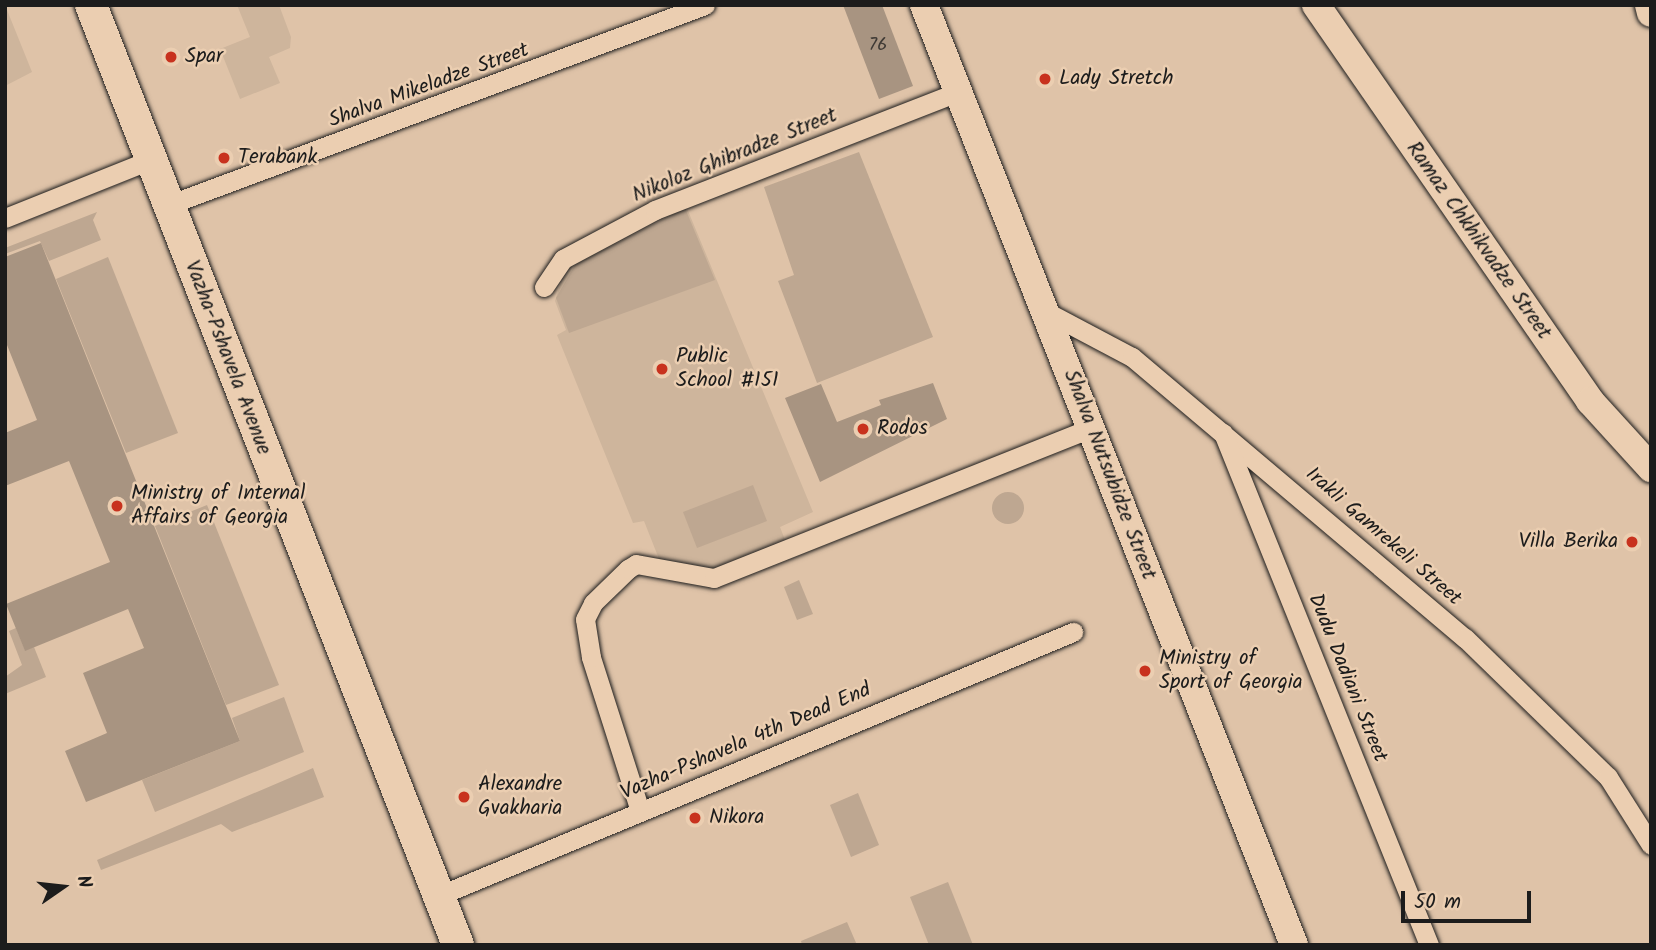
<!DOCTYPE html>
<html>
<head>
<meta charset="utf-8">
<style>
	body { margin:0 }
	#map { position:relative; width:1656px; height:950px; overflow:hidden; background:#dfc3a8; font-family:Kalam,sans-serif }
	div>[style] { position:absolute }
	.built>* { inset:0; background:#ceb59c }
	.green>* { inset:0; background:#bea791 }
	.round { border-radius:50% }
	.building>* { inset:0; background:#a89481 }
	.roads { filter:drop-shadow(0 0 2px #1c1c1c) drop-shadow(0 0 2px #1c1c1c) }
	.street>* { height:19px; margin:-9.5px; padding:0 9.5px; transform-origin:9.5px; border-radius:9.5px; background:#ebceb1 }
	.secondary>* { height:28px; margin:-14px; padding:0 14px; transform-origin:14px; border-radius:14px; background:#ebceb1 }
	.primary>* { height:32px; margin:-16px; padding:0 16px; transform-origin:16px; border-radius:16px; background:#ebceb1 }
	.dots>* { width:19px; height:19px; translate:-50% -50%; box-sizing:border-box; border:4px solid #ebceb1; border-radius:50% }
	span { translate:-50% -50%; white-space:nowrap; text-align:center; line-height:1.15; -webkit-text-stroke:5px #ebceb1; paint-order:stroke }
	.number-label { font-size:18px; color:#3f3a35 }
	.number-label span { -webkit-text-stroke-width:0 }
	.poi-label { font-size:21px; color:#1c1c1c }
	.left { translate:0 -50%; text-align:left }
	.right { translate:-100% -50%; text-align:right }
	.street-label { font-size:21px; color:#1c1c1c }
	.frame { position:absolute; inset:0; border:7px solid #1c1c1c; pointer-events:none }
	.north { position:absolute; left:28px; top:852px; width:70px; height:70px; -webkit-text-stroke:5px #ebceb1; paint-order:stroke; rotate:76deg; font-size:19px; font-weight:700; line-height:28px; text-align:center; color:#1c1c1c }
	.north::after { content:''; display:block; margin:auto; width:24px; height:32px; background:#1c1c1c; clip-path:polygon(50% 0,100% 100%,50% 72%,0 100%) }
	.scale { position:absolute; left:1401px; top:891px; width:130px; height:32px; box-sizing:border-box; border:4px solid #1c1c1c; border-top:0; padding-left:9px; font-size:21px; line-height:24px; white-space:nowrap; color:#1c1c1c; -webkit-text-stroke:5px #ebceb1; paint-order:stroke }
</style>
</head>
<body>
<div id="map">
	<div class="built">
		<div style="clip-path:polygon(5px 5px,32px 72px,5px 86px)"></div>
		<div style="clip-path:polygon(237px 5px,279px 5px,291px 37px,290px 48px,269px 57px,280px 83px,240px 99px,220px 49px,250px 37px)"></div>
		<div style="clip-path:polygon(686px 206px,813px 512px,780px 527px,785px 540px,726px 570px,661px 564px,644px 521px,633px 523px,557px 335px,566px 330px,555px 301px,563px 276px,574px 264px)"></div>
	</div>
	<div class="green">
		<div style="clip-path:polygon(859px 152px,933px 337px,817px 383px,778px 281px,794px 275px,764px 187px)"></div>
		<div style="clip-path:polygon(685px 208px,715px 280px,569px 333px,556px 298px,575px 265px)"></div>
		<div style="clip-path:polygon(97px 212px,93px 220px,101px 240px,49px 261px,40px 241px,5px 254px,5px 248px)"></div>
		<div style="clip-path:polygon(108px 257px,178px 433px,126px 453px,56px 279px)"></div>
		<div style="clip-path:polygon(753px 485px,767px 521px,697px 548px,683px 512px)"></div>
		<div class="round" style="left:992px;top:492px;width:32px;height:32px"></div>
		<div style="clip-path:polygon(207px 505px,279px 685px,226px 705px,155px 526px)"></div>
		<div style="clip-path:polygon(799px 580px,813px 614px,797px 620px,784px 587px)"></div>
		<div style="clip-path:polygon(16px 628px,25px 650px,34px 647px,46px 677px,5px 694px,5px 677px,22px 665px,9px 631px)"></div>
		<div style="clip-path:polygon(284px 697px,304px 752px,155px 812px,142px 780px,240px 741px,232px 718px)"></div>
		<div style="clip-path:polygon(313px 768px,324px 797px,232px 832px,221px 824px,101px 870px,97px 860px)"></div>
		<div style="clip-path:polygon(858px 793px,879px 845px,851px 857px,830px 805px)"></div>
		<div style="clip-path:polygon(948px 882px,973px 945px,929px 945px,910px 897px)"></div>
		<div style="clip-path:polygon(847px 922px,857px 945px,802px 945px,801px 941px)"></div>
	</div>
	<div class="building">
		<div style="clip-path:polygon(843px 5px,882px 5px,913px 86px,879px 99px)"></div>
		<div style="clip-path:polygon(41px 243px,240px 741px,86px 802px,65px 751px,107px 733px,83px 673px,144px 648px,128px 609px,25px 651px,6px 604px,110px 562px,69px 461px,5px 486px,5px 433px,37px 420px,5px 340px,5px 257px)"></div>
		<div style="clip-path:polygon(933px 383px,947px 419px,820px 482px,785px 398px,821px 384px,837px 422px,881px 405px,879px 400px)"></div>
	</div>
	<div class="roads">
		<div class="street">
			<div style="left:168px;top:205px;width:573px;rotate:-20.43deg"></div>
			<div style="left:5px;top:218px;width:156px;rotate:-21.8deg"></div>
			<div style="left:544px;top:287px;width:34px;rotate:-56deg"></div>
			<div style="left:563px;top:259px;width:104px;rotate:-28deg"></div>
			<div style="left:655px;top:210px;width:325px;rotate:-21.3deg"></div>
			<div style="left:1045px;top:311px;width:98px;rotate:27.9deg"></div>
			<div style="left:1132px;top:357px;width:436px;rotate:40.2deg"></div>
			<div style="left:1465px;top:638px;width:199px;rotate:44.2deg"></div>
			<div style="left:1608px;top:777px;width:80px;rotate:57.7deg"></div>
			<div style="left:1223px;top:433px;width:552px;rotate:68.08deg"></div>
			<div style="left:640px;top:811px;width:162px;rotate:-107.7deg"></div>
			<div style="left:591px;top:657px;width:38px;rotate:-99deg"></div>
			<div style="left:585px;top:619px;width:18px;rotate:-63deg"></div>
			<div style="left:593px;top:603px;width:49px;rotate:-44.2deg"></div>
			<div style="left:628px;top:569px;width:9px;rotate:-32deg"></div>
			<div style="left:636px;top:564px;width:79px;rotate:10.2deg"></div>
			<div style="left:714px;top:578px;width:405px;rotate:-21.7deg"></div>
			<div style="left:438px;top:896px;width:688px;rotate:-22.58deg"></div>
		</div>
		<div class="secondary">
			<div style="left:924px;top:5px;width:1010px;rotate:68.51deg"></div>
			<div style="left:1316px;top:5px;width:482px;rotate:55.3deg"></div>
			<div style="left:1590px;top:401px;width:91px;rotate:47.7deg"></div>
			<div style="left:1649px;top:5px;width:8px;rotate:76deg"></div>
		</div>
		<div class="primary">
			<div style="left:91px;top:5px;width:1009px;rotate:68.67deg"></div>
		</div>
	</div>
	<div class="dots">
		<div style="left:171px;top:57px;background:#c8321e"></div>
		<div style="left:1045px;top:79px;background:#c8321e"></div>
		<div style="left:224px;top:158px;background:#c8321e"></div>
		<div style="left:662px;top:369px;background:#c8321e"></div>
		<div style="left:863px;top:429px;background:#c8321e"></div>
		<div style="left:117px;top:506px;background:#c8321e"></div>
		<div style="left:1632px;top:542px;background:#c8321e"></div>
		<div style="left:1145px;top:671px;background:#c8321e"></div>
		<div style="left:464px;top:797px;background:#c8321e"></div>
		<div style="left:695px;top:818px;background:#c8321e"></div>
	</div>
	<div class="number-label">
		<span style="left:878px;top:46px">76</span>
	</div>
	<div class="poi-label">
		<span class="left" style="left:185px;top:57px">Spar</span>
		<span class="left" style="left:1059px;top:79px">Lady Stretch</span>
		<span class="left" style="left:238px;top:158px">Terabank</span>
		<span class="left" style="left:676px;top:369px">Public<br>School #151</span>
		<span class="left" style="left:877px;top:429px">Rodos</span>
		<span class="left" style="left:131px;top:506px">Ministry of Internal<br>Affairs of Georgia</span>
		<span class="right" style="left:1618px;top:542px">Villa Berika</span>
		<span class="left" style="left:1159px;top:671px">Ministry of<br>Sport of Georgia</span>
		<span class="left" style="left:478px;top:797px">Alexandre<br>Gvakharia</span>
		<span class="left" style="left:709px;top:818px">Nikora</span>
	</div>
	<div class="street-label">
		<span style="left:429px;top:86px;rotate:-20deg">Shalva Mikeladze Street</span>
		<span style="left:735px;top:156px;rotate:-22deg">Nikoloz Ghibradze Street</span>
		<span style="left:1478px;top:241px;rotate:55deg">Ramaz Chkhikvadze Street</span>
		<span style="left:227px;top:358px;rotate:69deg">Vazha-Pshavela Avenue</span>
		<span style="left:1109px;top:475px;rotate:69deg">Shalva Nutsubidze Street</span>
		<span style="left:1383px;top:537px;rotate:41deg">Irakli Gamrekeli Street</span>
		<span style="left:1347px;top:678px;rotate:68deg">Dudu Dadiani Street</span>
		<span style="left:746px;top:742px;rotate:-23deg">Vazha-Pshavela 4th Dead End</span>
	</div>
	<div class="frame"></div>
	<div class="north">N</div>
	<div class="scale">50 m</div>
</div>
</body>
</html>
